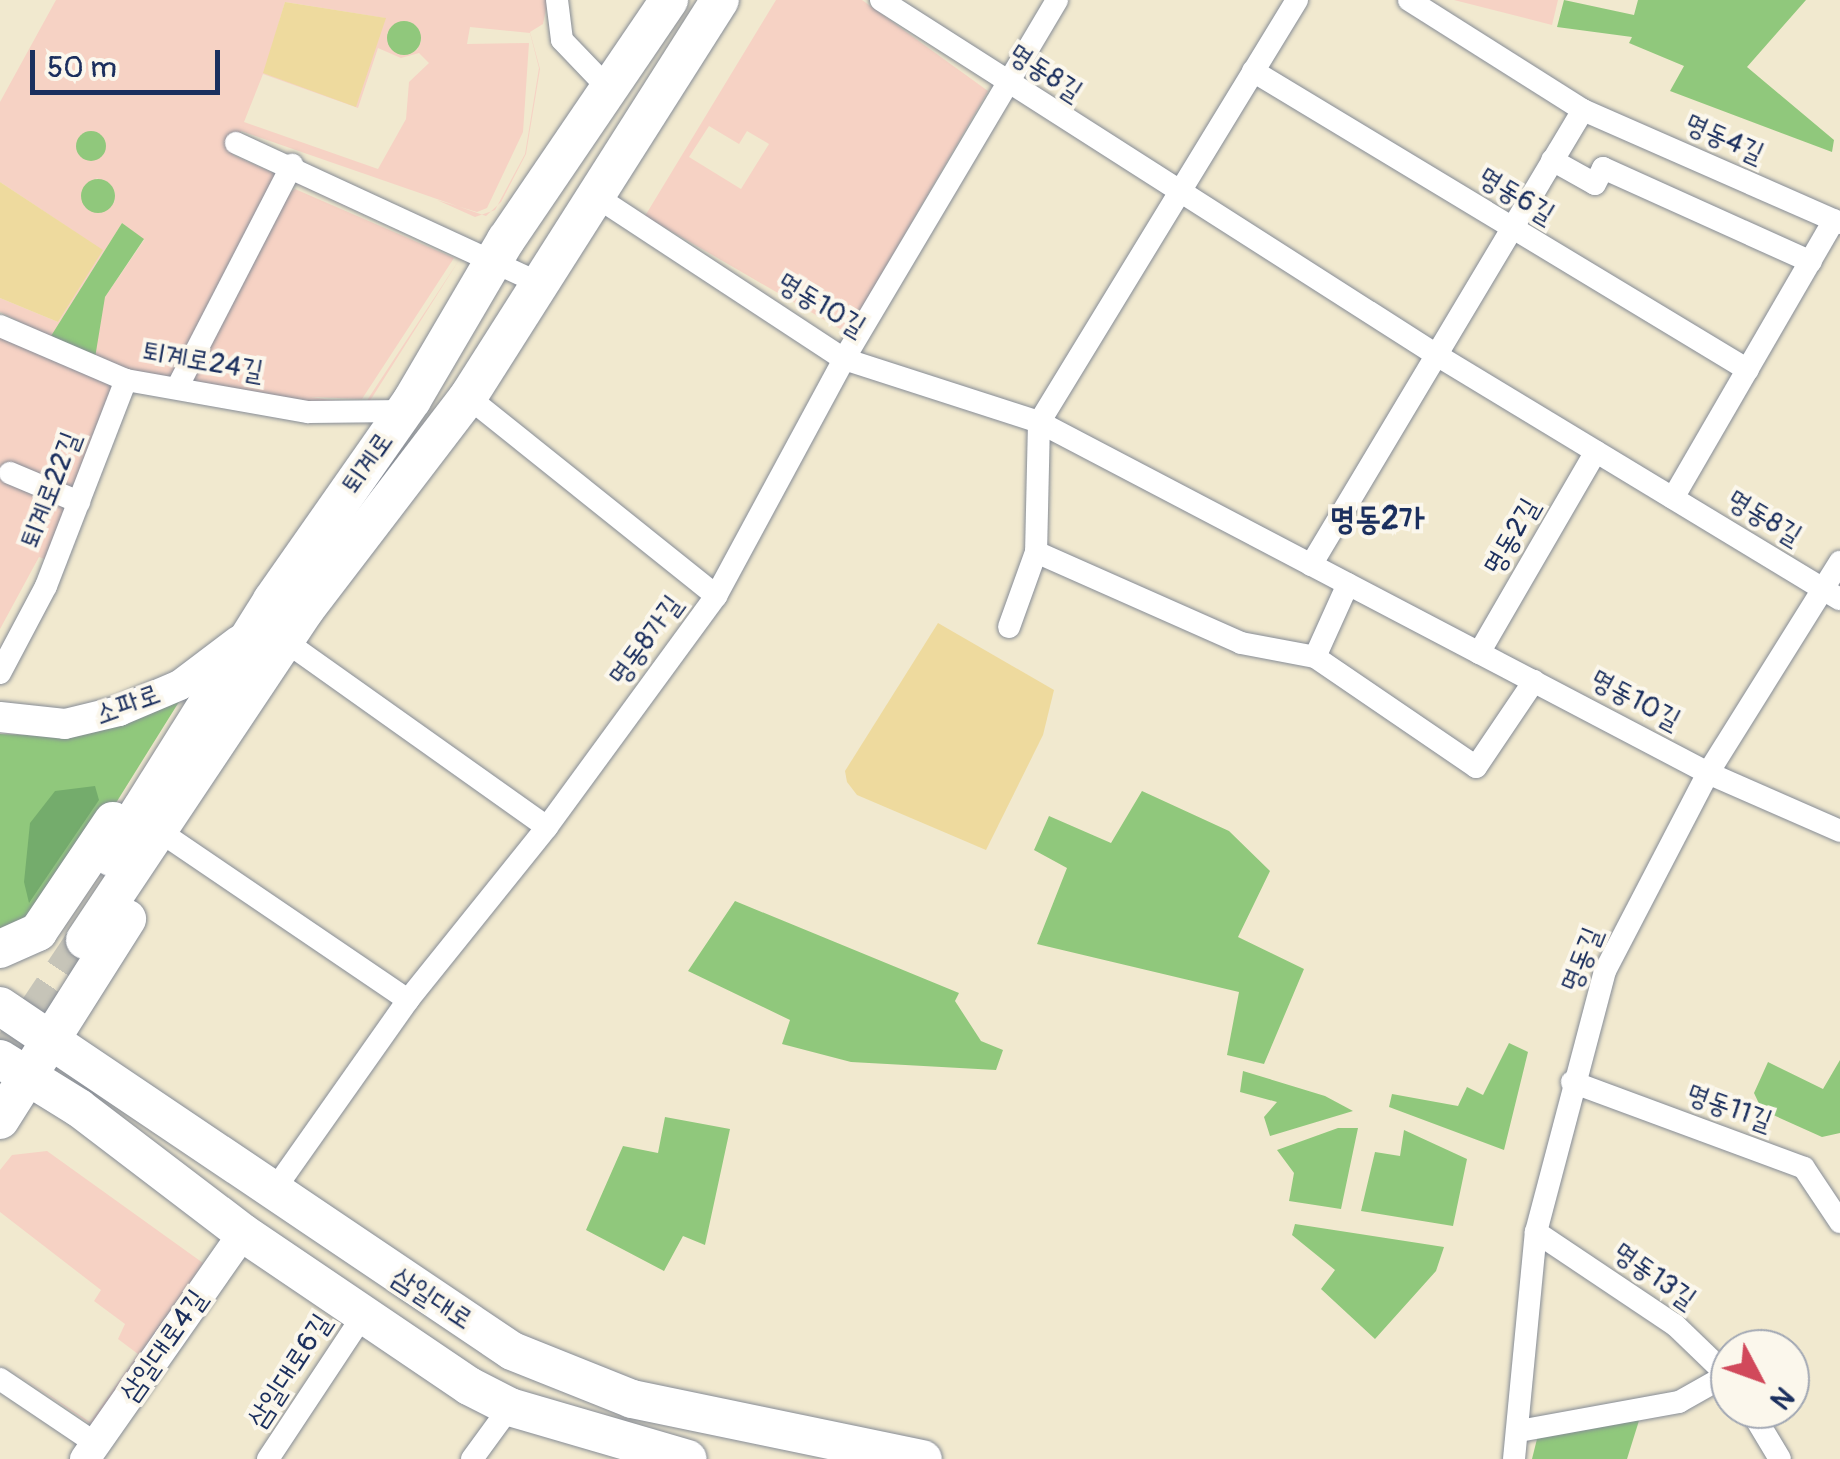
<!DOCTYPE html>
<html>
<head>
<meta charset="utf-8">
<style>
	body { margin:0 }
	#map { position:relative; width:1840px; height:1459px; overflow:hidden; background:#f1e9cf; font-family:Pangolin,"Poor Story",sans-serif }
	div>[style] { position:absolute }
	.built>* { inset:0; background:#f6d2c4 }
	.green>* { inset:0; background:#90c87c }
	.round { border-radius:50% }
	.forest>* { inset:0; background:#74ac6c }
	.sand>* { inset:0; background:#eeda9e }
	.primary-tunnel>* { height:38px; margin-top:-19px; transform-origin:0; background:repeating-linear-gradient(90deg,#c6c4b8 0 38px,transparent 0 57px) }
	.roads { filter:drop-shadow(0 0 2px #868c96) drop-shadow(0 0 2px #868c96) }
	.minor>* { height:22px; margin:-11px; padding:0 11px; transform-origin:11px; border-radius:11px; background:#fff }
	.tertiary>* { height:30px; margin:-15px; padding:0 15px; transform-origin:15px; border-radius:15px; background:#fff }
	.primary>* { height:38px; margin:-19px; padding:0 19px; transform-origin:19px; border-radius:19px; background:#fff }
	span { translate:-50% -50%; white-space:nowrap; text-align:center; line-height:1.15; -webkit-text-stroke:8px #fbf7ec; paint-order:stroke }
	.street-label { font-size:28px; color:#1b2f5e }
	.quarter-label { font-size:32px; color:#1b2f5e; font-weight:700 }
	.north { position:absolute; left:1710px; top:1329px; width:100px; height:100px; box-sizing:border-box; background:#fbf7ec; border:2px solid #a1a7b3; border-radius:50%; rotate:131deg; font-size:28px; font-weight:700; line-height:40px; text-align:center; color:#1b2f5e }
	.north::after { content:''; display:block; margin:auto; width:35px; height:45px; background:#d1495b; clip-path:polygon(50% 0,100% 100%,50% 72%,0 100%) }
	.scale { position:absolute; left:30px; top:50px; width:190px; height:45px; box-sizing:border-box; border:5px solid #1b2f5e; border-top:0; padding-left:12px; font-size:30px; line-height:35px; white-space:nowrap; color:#1b2f5e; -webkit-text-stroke:8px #fbf7ec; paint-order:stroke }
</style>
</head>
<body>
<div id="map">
	<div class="built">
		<div style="clip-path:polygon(evenodd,56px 0,548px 0,543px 24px,530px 32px,540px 69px,526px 154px,501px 202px,486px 216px,241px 131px,233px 155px,461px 257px,361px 415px,139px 381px,0 312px,0 298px,58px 322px,102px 250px,0 182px,0 102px,56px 0,285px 2px,385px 18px,356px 106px,264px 73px,285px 2px,56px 0,408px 21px,421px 41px,417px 50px,401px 55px,387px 33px,408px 21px,56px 0,470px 27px,530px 33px,539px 68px,525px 154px,495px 210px,475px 217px,437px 200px,477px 212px,487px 208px,523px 132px,529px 43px,467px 44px,470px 27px,56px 0,378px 48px,401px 58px,419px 53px,429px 63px,409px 82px,406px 119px,378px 169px,244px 122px,263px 74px,358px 108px,378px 48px,56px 0,97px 178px,115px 193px,114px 203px,100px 213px,85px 207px,81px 196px,97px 178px,56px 0,292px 182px,461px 257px,364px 405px,311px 397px,362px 399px,454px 258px,295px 189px,285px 196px,292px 182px,56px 0,122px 223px,144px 240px,105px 297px,52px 336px,122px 223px)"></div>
		<div style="clip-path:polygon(evenodd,776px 0,862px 0,988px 91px,847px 333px,645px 216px,776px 0,709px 126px,739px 144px,747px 131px,769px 144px,741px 189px,689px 157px,709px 126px)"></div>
		<div style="clip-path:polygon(1454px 0,1558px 0,1552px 25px)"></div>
		<div style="clip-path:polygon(0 326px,126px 380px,55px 562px,39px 557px,0 629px)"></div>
		<div style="clip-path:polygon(47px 1151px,203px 1263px,95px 1427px,0 1362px,90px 1422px,138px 1354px,118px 1339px,125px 1324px,94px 1301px,101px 1290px,0 1212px,0 1170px,12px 1155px)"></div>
	</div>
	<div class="green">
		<div style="clip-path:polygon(1564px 0,1634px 15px,1638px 0,1806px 0,1747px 67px,1834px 140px,1832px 152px,1670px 91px,1684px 66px,1629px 43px,1632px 37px,1557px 27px)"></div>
		<div class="round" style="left:387px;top:21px;width:34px;height:34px"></div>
		<div class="round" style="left:76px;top:131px;width:30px;height:30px"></div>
		<div class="round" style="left:81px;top:179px;width:34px;height:34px"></div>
		<div style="clip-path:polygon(122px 223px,144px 239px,105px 297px,95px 358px,51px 336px)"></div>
		<div style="clip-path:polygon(187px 689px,43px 920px,0 942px,0 734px,55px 736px)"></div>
		<div style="clip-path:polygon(1142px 791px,1229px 831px,1270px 871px,1238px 937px,1304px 969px,1264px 1064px,1227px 1055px,1239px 992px,1037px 944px,1067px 868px,1034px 850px,1049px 816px,1111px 843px)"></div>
		<div style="clip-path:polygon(735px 901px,959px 993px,955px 1001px,981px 1041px,1003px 1050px,996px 1070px,851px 1062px,782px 1044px,790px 1020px,688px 971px)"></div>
		<div style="clip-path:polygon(1509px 1043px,1528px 1052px,1504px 1150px,1389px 1107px,1392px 1094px,1458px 1106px,1467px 1087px,1483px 1095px)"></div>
		<div style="clip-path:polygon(1840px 1060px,1840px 1133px,1822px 1137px,1762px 1110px,1754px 1093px,1768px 1062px,1823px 1089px)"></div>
		<div style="clip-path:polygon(1243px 1071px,1325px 1096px,1353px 1111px,1270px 1136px,1264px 1117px,1277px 1102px,1240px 1092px)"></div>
		<div style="clip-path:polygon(665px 1117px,730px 1129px,705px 1245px,683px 1236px,664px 1271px,586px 1230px,623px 1146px,658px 1153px)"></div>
		<div style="clip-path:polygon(1338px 1128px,1358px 1128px,1341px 1209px,1289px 1201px,1294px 1173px,1277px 1150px)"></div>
		<div style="clip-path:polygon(1404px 1130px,1467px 1159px,1453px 1226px,1361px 1211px,1375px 1152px,1400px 1156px)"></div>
		<div style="clip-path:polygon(1295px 1224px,1444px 1247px,1436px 1271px,1375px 1339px,1321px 1289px,1335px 1270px,1292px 1235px)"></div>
		<div style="clip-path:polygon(1642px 1411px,1627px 1459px,1532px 1459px,1539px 1431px)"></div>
	</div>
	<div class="forest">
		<div style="clip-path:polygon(95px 786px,99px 800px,29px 903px,24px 882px,30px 823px,55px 791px)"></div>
	</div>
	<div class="sand">
		<div style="clip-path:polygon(285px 2px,386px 18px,356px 107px,263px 73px)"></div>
		<div style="clip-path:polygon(0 182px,103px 250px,58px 322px,0 298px)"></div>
		<div style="clip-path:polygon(938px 623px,1054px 690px,1043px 735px,986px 850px,857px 795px,847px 782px,845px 771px)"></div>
	</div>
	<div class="primary-tunnel">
		<div style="left:0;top:1067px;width:153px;rotate:-56.2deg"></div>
	</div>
	<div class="roads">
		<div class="minor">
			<div style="left:557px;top:0;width:40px;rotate:82.9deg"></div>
			<div style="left:562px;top:40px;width:66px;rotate:46.2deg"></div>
			<div style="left:881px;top:0;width:657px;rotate:32.58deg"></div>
			<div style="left:1435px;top:354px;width:473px;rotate:31.2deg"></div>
			<div style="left:1297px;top:0;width:495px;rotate:121.4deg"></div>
			<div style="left:1039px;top:422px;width:130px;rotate:91.3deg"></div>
			<div style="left:1036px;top:552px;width:224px;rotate:23.9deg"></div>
			<div style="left:1241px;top:643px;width:75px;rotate:10.7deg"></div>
			<div style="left:1315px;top:657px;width:195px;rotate:34.3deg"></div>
			<div style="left:1476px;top:767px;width:104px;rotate:-56deg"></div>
			<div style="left:1409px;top:0;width:206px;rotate:32.3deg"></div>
			<div style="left:1583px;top:110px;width:281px;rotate:23.7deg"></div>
			<div style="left:1253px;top:71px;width:578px;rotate:31.13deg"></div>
			<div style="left:236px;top:143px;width:332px;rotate:24.8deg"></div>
			<div style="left:1552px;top:160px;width:49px;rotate:29.2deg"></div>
			<div style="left:1595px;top:184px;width:18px;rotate:-63deg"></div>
			<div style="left:1603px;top:168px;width:228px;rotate:24.3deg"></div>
			<div style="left:594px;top:195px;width:299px;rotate:33.3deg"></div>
			<div style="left:844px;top:359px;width:205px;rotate:17.9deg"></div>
			<div style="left:1039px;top:422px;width:755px;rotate:27.68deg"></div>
			<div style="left:1708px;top:773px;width:144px;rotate:23.7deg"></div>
			<div style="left:0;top:326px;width:137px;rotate:23.2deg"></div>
			<div style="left:126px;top:380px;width:185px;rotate:10deg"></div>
			<div style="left:308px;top:412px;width:97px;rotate:-0.6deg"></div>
			<div style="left:178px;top:386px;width:249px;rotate:-62.7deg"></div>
			<div style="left:468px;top:397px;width:318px;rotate:38.7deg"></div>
			<div style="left:10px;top:473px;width:75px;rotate:22.8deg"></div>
			<div style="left:1673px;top:498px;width:321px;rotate:-59.9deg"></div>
			<div style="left:1311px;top:565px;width:530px;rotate:-59.13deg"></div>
			<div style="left:1009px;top:627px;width:80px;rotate:-70.2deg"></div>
			<div style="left:285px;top:641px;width:321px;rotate:35.4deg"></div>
			<div style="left:1479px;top:653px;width:233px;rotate:-59.9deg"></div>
			<div style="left:1315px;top:657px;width:80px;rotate:-65.7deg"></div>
			<div style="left:0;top:673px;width:98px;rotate:-62.1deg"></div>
			<div style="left:46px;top:586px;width:221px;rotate:-68.8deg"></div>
			<div style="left:174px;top:841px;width:283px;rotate:34.2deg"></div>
			<div style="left:1572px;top:1082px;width:247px;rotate:20.3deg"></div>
			<div style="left:1804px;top:1168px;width:65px;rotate:56.3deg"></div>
			<div style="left:272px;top:1193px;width:236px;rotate:-54.8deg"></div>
			<div style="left:408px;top:1000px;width:222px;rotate:-51.2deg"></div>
			<div style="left:547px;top:827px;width:286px;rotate:-53.8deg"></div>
			<div style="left:716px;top:596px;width:269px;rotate:-61.6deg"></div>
			<div style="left:844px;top:359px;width:417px;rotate:-59.3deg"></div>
			<div style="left:1536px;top:1232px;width:167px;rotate:33.8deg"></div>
			<div style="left:1675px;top:1325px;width:76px;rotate:43.9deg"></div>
			<div style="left:0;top:1379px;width:115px;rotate:34deg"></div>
			<div style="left:1750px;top:1409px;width:58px;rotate:59deg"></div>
			<div style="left:1519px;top:1431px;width:163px;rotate:-10.3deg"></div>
			<div style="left:1679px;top:1402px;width:55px;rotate:-29.4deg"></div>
			<div style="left:268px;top:1459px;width:170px;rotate:-56.5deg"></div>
			<div style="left:472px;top:1459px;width:64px;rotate:-53.8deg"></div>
			<div style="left:1514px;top:1459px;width:228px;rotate:-84.5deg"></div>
			<div style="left:1536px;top:1232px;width:270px;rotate:-75.2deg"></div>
			<div style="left:1605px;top:971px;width:223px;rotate:-62.5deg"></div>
			<div style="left:1708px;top:773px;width:249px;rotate:-58deg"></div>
		</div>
		<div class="tertiary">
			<div style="left:0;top:717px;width:65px;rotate:6.1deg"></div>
			<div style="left:65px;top:724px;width:56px;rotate:-13.5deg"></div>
			<div style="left:119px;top:711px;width:66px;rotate:-23.1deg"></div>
			<div style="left:180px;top:685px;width:73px;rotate:-37.2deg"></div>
			<div style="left:85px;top:1459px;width:276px;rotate:-55deg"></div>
		</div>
		<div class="primary">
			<div style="left:111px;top:857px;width:303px;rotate:-57.9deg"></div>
			<div style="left:272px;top:600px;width:244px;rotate:-55deg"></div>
			<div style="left:412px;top:400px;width:186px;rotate:-59.6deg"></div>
			<div style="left:506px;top:240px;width:290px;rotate:-55.8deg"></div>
			<div style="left:85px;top:940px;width:397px;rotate:-56.3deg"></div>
			<div style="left:305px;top:610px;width:268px;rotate:-52.6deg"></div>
			<div style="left:468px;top:397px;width:470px;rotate:-57.6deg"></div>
			<div style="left:0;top:949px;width:42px;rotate:-24.1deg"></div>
			<div style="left:38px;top:932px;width:134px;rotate:-56deg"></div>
			<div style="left:0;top:1006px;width:617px;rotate:33.97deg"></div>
			<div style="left:512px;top:1351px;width:129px;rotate:21.8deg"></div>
			<div style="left:632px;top:1399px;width:297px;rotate:11.7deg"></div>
			<div style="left:0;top:1059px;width:93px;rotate:31.8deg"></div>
			<div style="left:79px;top:1108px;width:206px;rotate:37.3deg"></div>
			<div style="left:243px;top:1233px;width:273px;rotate:34.1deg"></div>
			<div style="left:469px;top:1386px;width:46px;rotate:27.1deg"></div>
			<div style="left:510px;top:1407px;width:185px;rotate:16.3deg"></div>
			<div style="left:0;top:1120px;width:238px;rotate:-57.7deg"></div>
		</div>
	</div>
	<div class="street-label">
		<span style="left:1045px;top:73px;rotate:33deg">명동8길</span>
		<span style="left:1724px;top:139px;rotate:24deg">명동4길</span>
		<span style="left:1516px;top:196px;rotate:31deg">명동6길</span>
		<span style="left:821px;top:305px;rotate:31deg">명동10길</span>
		<span style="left:203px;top:362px;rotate:10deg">퇴계로24길</span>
		<span style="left:368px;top:463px;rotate:-55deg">퇴계로</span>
		<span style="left:51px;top:490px;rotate:-69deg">퇴계로22길</span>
		<span style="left:1764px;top:518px;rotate:31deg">명동8길</span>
		<span style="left:1512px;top:537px;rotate:-60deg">명동2길</span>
		<span style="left:646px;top:641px;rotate:-54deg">명동8가길</span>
		<span style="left:1635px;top:700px;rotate:28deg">명동10길</span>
		<span style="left:128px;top:705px;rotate:-20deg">소파로</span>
		<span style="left:1582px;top:960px;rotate:-68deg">명동길</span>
		<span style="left:1729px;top:1108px;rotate:20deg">명동11길</span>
		<span style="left:1654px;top:1276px;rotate:35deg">명동13길</span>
		<span style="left:432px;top:1299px;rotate:33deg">삼일대로</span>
		<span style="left:164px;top:1346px;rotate:-55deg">삼일대로4길</span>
		<span style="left:290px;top:1371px;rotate:-57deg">삼일대로6길</span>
	</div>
	<div class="quarter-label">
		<span style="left:1377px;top:519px">명동2가</span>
	</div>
	<div class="north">N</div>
	<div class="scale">50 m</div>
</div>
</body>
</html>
